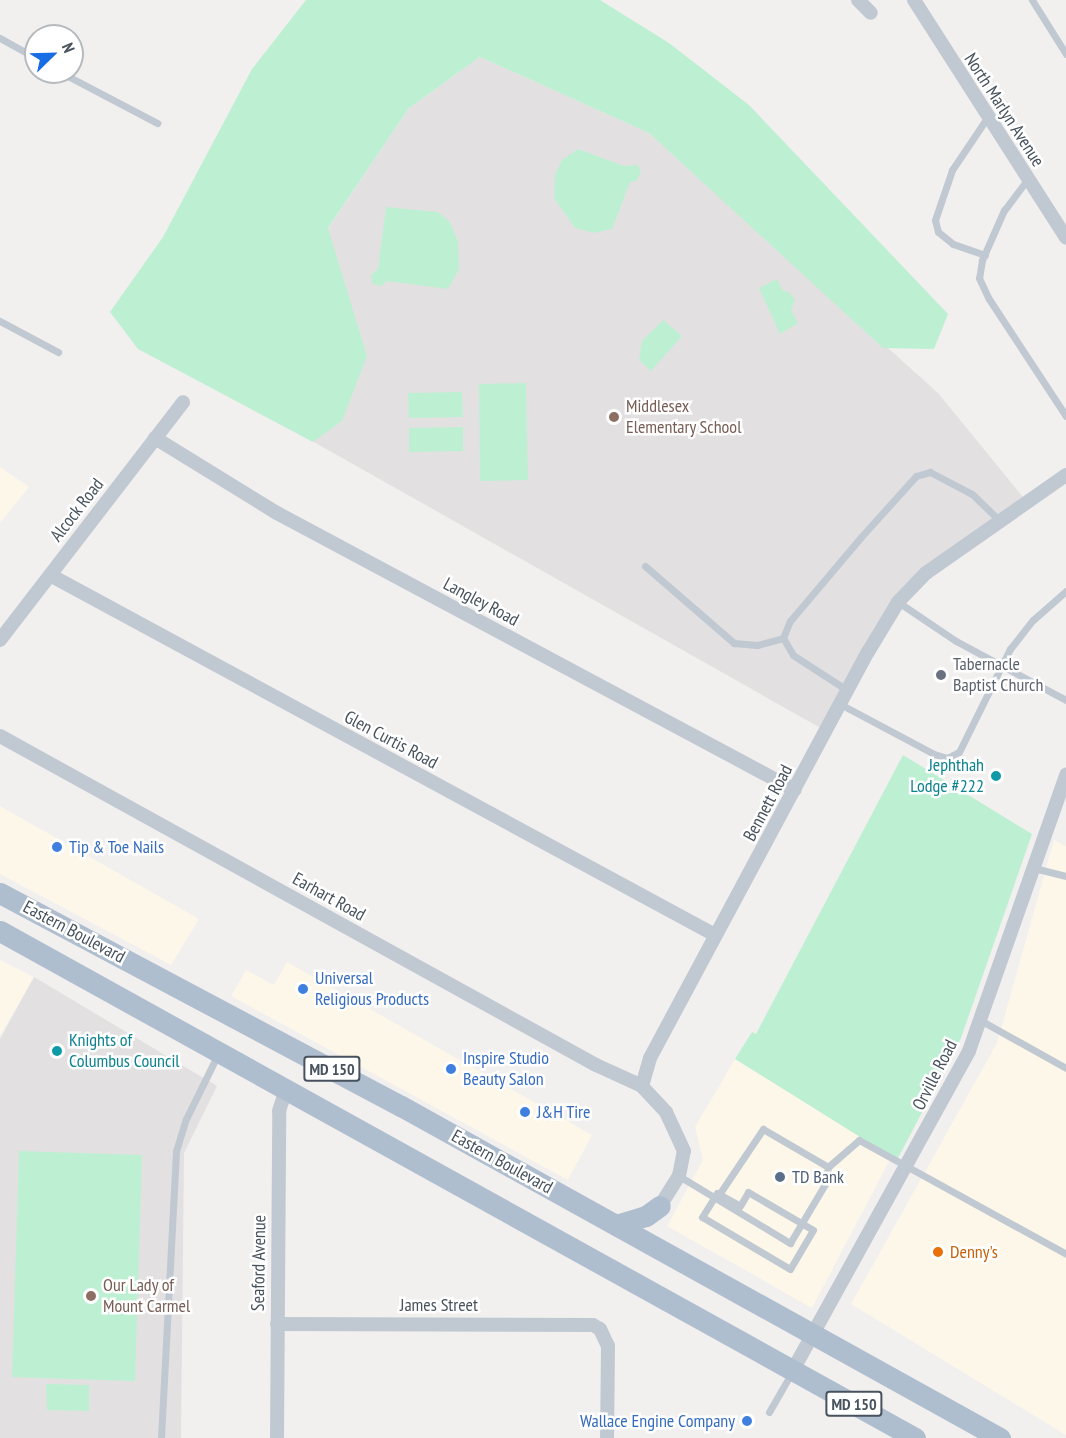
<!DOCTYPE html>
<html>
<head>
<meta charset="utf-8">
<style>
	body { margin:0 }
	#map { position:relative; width:1066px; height:1438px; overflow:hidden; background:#f2efef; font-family:"PT Sans Narrow",sans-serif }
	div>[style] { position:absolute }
	.commercial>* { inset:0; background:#fcf7e9 }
	.education>* { inset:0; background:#e3e0e1 }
	.green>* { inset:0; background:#bdf0d2 }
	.lane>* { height:7px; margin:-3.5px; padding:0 3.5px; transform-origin:3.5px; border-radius:3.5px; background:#c0c9d1 }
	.street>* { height:14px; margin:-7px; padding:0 7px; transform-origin:7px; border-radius:7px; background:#c0c9d1 }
	.primary>* { height:21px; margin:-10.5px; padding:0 10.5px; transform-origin:10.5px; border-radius:10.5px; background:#afbece }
	.dots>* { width:16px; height:16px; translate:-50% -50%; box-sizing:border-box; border:3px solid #fff; border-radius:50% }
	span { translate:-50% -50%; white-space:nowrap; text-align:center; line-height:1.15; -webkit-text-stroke:5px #fff; paint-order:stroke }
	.shield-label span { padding:2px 4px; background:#fff; border:2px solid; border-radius:4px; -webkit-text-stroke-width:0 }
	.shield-label { font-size:16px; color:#47525d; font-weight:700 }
	.street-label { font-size:18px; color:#47525d }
	.education-label { font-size:18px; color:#785e54 }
	.left { translate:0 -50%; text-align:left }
	.worship-label { font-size:18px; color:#5b616d }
	.culture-label { font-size:18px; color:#0d838f }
	.right { translate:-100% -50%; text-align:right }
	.shop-label { font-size:18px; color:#366cbe }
	.service-label { font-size:18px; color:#4e5e75 }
	.food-label { font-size:18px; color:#c56008 }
	.north { position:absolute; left:24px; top:24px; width:60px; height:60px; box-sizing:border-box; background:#fff; border:2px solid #b5babe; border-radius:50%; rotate:67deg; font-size:16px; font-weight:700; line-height:24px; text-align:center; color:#47525d }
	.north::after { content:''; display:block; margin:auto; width:21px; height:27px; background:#176de4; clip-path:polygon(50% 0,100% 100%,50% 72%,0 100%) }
</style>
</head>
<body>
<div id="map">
	<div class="commercial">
		<div style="clip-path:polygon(0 467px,29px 487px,0 523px)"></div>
		<div style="clip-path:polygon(0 806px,199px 919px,171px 965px,0 874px)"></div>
		<div style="clip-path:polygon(1054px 840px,1066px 846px,1066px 1435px,851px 1304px,997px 1043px)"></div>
		<div style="clip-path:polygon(0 960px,34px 977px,0 1036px)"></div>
		<div style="clip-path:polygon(287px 962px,592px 1135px,568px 1180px,231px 996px,246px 970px,274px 985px)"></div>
		<div style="clip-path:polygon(735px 1059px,892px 1156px,812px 1308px,667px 1226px,703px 1160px,695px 1127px)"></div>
	</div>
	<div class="education">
		<div style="clip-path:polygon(480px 57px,649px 133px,938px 393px,1027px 502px,898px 602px,826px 731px,220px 389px,409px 108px)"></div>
		<div style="clip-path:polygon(34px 977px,217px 1086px,184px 1153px,181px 1438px,0 1438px,0 1039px)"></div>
	</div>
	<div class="green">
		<div style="clip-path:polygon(306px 0,600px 0,669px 43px,749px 105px,948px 314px,934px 349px,883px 348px,649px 133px,480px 57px,409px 108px,328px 228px,367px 356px,342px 421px,313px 442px,138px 349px,110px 312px,163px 237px,252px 69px)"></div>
		<div style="clip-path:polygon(578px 149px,624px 166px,638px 165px,641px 173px,636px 181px,630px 182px,612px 229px,594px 233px,575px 228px,554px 198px,555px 175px,562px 160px)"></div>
		<div style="clip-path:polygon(386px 207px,438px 212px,450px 222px,458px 242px,459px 269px,448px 289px,387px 281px,381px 286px,372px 284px,371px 275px,378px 269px)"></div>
		<div style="clip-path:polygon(777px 279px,783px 291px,789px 292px,795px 300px,791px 310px,798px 323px,780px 334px,759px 288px)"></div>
		<div style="clip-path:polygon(663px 320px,682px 336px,651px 371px,639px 360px,642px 341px)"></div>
		<div style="clip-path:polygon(526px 383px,528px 480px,480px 481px,479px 384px)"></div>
		<div style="clip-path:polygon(462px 392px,463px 417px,409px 418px,408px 393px)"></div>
		<div style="clip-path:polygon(463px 427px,463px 451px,409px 452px,409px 428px)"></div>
		<div style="clip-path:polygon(903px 755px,1032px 834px,961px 1038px,897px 1160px,735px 1059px,752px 1032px,756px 1034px)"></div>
		<div style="clip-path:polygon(19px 1151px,142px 1155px,135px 1381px,12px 1377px)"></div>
		<div style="clip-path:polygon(46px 1384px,89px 1385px,89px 1411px,47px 1410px)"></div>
	</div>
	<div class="lane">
		<div style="left:1032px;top:0;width:64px;rotate:57.8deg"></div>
		<div style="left:0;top:38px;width:41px;rotate:29.1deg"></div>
		<div style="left:60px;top:72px;width:110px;rotate:27.7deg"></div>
		<div style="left:1027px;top:180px;width:38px;rotate:127deg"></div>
		<div style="left:1004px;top:210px;width:55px;rotate:113.7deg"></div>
		<div style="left:982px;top:260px;width:18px;rotate:99deg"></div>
		<div style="left:979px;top:278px;width:23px;rotate:65deg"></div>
		<div style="left:989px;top:299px;width:140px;rotate:56.7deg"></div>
		<div style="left:985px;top:255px;width:34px;rotate:-161deg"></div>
		<div style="left:953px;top:244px;width:19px;rotate:-141deg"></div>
		<div style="left:938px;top:232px;width:12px;rotate:-104deg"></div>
		<div style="left:935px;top:220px;width:53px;rotate:-71.2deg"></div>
		<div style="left:952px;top:170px;width:63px;rotate:-56.1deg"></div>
		<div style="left:0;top:321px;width:66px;rotate:28.1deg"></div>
		<div style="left:645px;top:566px;width:118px;rotate:40.9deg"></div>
		<div style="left:734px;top:643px;width:23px;rotate:5deg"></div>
		<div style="left:757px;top:645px;width:27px;rotate:-15deg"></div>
		<div style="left:898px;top:602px;width:70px;rotate:33.9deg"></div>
		<div style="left:956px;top:641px;width:125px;rotate:28.2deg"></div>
		<div style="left:847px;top:690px;width:64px;rotate:-147.1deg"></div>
		<div style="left:793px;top:655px;width:20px;rotate:-120deg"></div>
		<div style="left:783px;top:638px;width:18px;rotate:-68deg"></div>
		<div style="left:790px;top:621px;width:110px;rotate:-49.8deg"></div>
		<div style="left:861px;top:537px;width:82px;rotate:-48deg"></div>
		<div style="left:916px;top:476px;width:15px;rotate:-16deg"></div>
		<div style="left:930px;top:472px;width:47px;rotate:27.6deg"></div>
		<div style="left:972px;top:494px;width:39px;rotate:44deg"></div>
		<div style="left:840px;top:704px;width:106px;rotate:28deg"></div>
		<div style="left:934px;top:754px;width:14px;rotate:17deg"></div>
		<div style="left:947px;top:758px;width:13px;rotate:-27deg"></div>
		<div style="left:959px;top:752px;width:115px;rotate:-63.7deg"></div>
		<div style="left:1010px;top:649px;width:37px;rotate:-52deg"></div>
		<div style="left:1033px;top:620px;width:44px;rotate:-41.3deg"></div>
		<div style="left:1034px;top:868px;width:33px;rotate:14deg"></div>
		<div style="left:980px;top:1020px;width:98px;rotate:29.2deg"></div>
		<div style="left:679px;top:1176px;width:130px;rotate:31.1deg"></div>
		<div style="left:790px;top:1243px;width:69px;rotate:-59.3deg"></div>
		<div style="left:825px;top:1184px;width:17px;rotate:-80deg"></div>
		<div style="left:828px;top:1167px;width:41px;rotate:-41.1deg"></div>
		<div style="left:859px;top:1140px;width:236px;rotate:28.8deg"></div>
		<div style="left:748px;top:1192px;width:75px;rotate:30.3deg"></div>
		<div style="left:813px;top:1230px;width:45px;rotate:120.5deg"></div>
		<div style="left:790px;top:1269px;width:102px;rotate:-149.4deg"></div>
		<div style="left:702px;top:1217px;width:28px;rotate:-58deg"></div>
		<div style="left:717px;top:1193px;width:26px;rotate:29deg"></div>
		<div style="left:740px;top:1206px;width:16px;rotate:-60deg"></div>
		<div style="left:718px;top:1196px;width:81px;rotate:-56.1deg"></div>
		<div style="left:763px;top:1129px;width:75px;rotate:30.3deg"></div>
		<div style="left:769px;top:1412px;width:46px;rotate:-60.1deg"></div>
		<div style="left:161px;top:1438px;width:287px;rotate:-87deg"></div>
		<div style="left:176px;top:1151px;width:34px;rotate:-73deg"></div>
		<div style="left:186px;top:1119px;width:72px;rotate:-63.8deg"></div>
	</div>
	<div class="street">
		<div style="left:858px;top:0;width:18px;rotate:45deg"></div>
		<div style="left:914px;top:0;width:282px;rotate:57.4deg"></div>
		<div style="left:155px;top:438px;width:143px;rotate:31.6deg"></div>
		<div style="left:277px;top:513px;width:587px;rotate:28.14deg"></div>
		<div style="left:50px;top:575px;width:756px;rotate:28.43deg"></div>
		<div style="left:0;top:640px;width:300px;rotate:-52.4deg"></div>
		<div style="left:0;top:736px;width:681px;rotate:28.9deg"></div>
		<div style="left:596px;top:1065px;width:51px;rotate:24.5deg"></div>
		<div style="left:660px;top:1206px;width:36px;rotate:-58deg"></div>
		<div style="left:679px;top:1176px;width:25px;rotate:-79deg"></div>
		<div style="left:684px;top:1151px;width:43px;rotate:-114.8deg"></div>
		<div style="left:666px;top:1112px;width:35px;rotate:-133deg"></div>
		<div style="left:642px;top:1086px;width:29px;rotate:-74deg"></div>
		<div style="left:650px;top:1058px;width:461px;rotate:-61.8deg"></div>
		<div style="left:868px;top:652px;width:58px;rotate:-59deg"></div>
		<div style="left:898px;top:602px;width:40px;rotate:-46deg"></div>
		<div style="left:926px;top:573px;width:171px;rotate:-35deg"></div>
		<div style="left:277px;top:1324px;width:316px;rotate:0.2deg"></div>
		<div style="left:593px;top:1325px;width:8px;rotate:30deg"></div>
		<div style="left:600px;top:1329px;width:19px;rotate:65deg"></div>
		<div style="left:608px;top:1346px;width:92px;rotate:90.6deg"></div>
		<div style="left:793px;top:1370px;width:364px;rotate:-61.1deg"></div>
		<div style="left:969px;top:1051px;width:293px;rotate:-70.6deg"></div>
		<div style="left:277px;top:1438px;width:327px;rotate:-89.6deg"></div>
		<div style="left:279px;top:1111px;width:23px;rotate:-72deg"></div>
	</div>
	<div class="primary">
		<div style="left:0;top:893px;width:454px;rotate:28deg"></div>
		<div style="left:401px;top:1106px;width:685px;rotate:29deg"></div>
		<div style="left:0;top:931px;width:1046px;rotate:28.99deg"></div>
		<div style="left:616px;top:1225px;width:31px;rotate:-17deg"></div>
		<div style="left:646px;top:1216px;width:17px;rotate:-36deg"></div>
	</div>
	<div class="dots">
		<div style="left:614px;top:417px;background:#8d6e63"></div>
		<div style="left:941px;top:675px;background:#6b7280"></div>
		<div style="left:996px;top:776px;background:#0f9aa8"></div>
		<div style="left:57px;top:847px;background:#3f7fe0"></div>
		<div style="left:303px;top:989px;background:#3f7fe0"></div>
		<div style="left:57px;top:1051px;background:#0f9aa8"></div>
		<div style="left:451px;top:1069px;background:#3f7fe0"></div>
		<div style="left:525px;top:1112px;background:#3f7fe0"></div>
		<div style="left:780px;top:1177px;background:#5c6f8a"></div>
		<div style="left:938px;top:1252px;background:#e8710a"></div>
		<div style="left:91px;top:1296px;background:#8d6e63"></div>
		<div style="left:747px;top:1421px;background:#3f7fe0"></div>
	</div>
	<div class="shield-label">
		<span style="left:332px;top:1069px">MD 150</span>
		<span style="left:854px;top:1404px">MD 150</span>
	</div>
	<div class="street-label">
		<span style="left:1004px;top:110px;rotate:57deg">North Marlyn Avenue</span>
		<span style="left:77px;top:510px;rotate:-52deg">Alcock Road</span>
		<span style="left:481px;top:602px;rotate:28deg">Langley Road</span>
		<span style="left:391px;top:740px;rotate:28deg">Glen Curtis Road</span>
		<span style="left:768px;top:803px;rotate:-62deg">Bennett Road</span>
		<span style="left:329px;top:897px;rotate:29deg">Earhart Road</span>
		<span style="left:74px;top:932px;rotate:28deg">Eastern Boulevard</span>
		<span style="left:935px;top:1075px;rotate:-63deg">Orville Road</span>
		<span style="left:502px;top:1162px;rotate:29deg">Eastern Boulevard</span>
		<span style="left:259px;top:1263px;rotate:-89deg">Seaford Avenue</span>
		<span style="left:439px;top:1305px">James Street</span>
	</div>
	<div class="education-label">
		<span class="left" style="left:626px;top:417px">Middlesex<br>Elementary School</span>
		<span class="left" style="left:103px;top:1296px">Our Lady of<br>Mount Carmel</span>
	</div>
	<div class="worship-label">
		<span class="left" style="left:953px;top:675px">Tabernacle<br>Baptist Church</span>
	</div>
	<div class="culture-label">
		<span class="right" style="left:984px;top:776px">Jephthah<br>Lodge #222</span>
		<span class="left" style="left:69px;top:1051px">Knights of<br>Columbus Council</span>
	</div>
	<div class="shop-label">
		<span class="left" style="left:69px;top:847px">Tip &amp; Toe Nails</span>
		<span class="left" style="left:315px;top:989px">Universal<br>Religious Products</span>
		<span class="left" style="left:463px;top:1069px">Inspire Studio<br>Beauty Salon</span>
		<span class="left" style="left:537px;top:1112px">J&amp;H Tire</span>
		<span class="right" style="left:735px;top:1421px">Wallace Engine Company</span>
	</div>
	<div class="service-label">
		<span class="left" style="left:792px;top:1177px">TD Bank</span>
	</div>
	<div class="food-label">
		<span class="left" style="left:950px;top:1252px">Denny's</span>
	</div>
	<div class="north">N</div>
</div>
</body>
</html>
